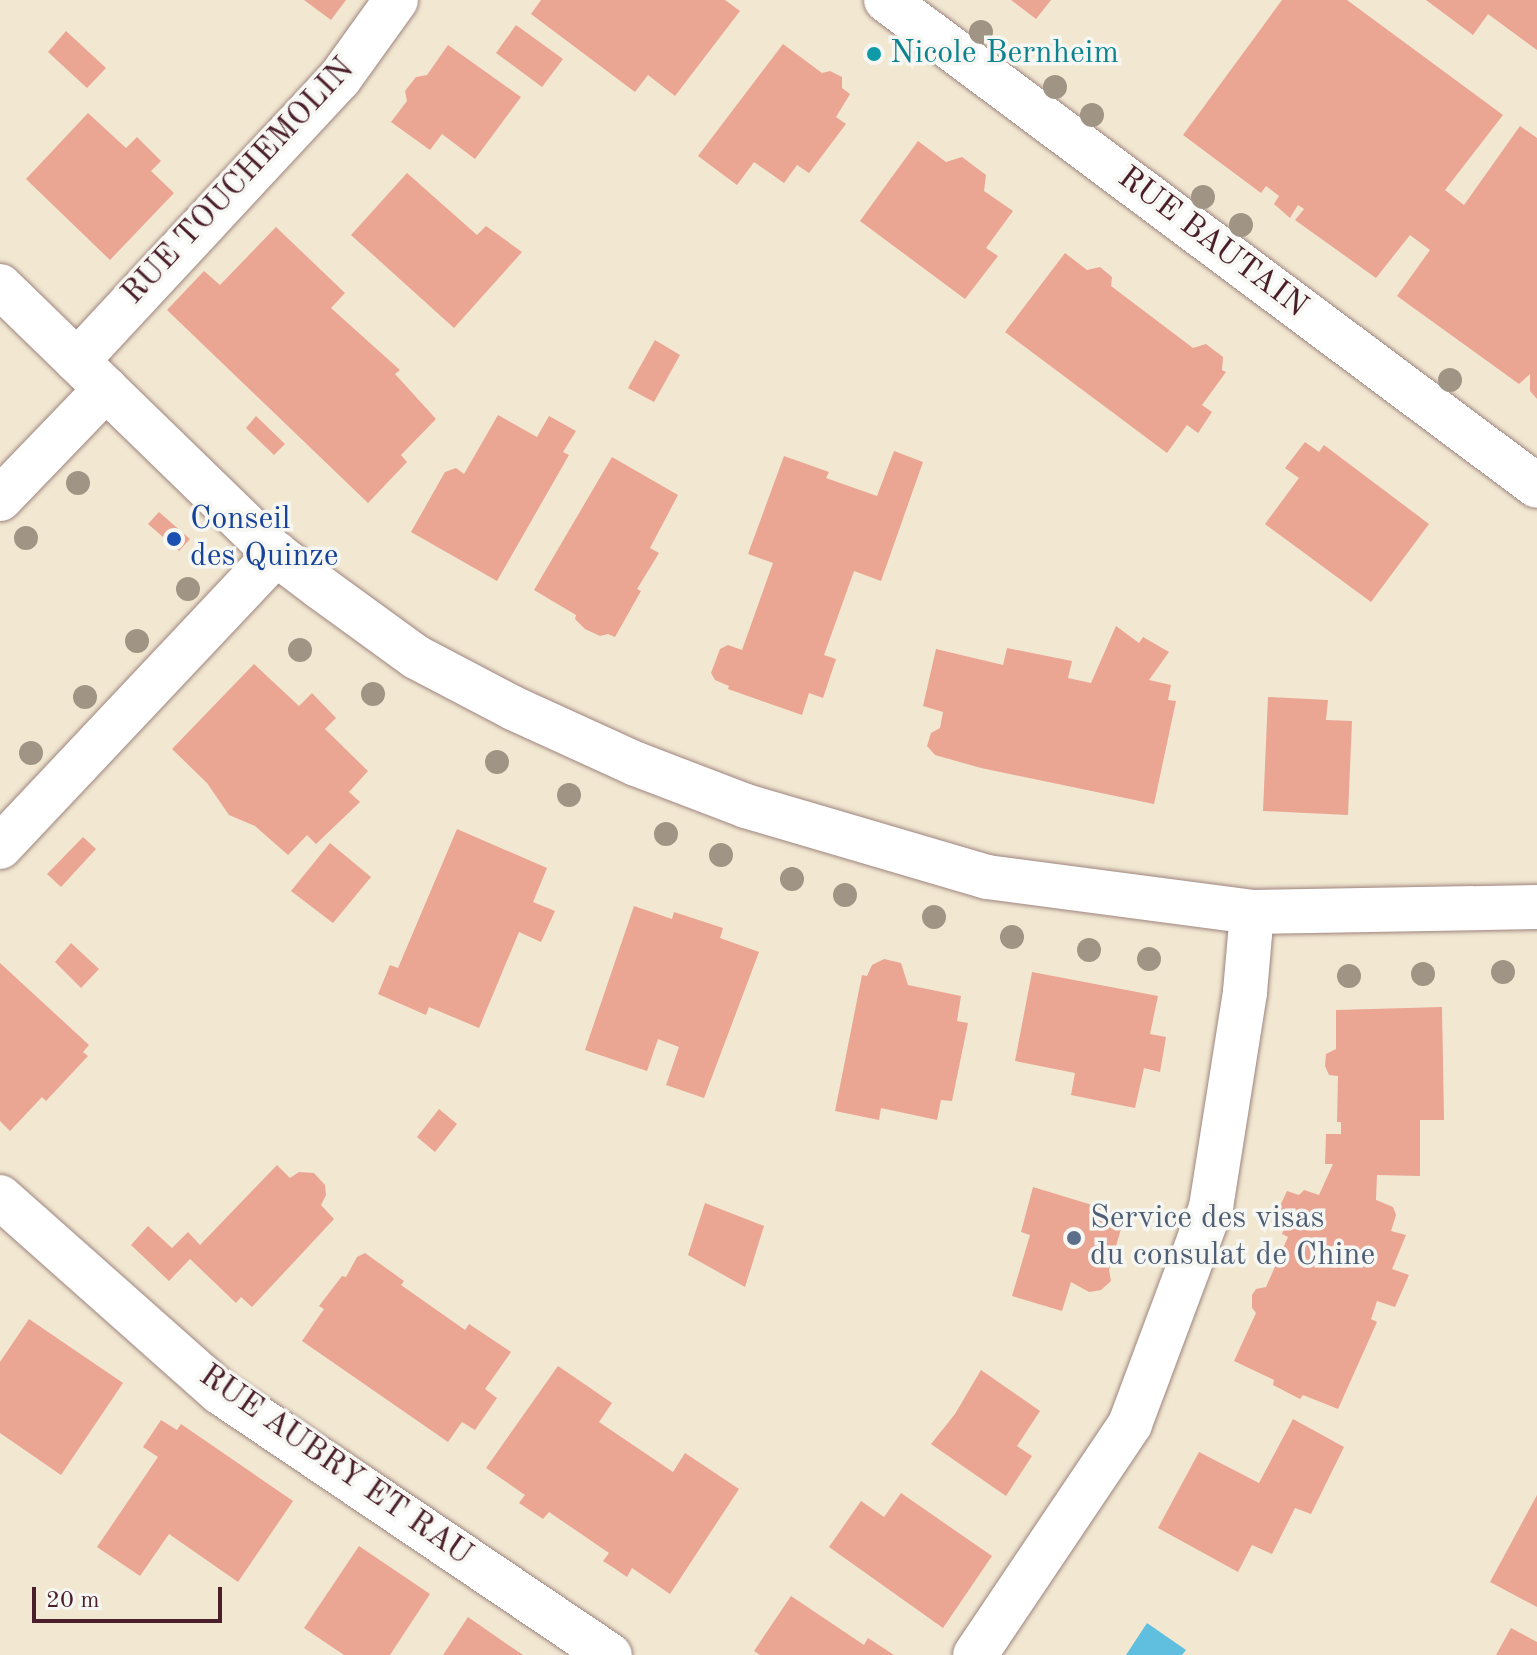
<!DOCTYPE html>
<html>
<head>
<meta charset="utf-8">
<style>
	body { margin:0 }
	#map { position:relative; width:1537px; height:1655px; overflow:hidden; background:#f2e8d2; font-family:"Old Standard TT",serif }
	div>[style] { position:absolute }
	.water>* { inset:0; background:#60bede }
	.building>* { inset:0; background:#eaa593 }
	.roads { filter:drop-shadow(0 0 2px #9e847e) drop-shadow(0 0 2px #9e847e) }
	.minor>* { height:44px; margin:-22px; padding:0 22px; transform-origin:22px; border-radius:22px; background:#fff }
	.trees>* { width:24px; height:24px; margin:-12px; border-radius:50%; background:#a09584 }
	.dots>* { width:22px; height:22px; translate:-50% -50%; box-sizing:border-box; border:4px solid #f6f6f2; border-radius:50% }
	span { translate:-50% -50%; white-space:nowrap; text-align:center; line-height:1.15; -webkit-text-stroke:7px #f6f6f2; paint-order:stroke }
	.culture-label { font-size:32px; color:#0d838f }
	.left { translate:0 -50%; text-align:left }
	.street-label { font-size:32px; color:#4a1f2b }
	.transit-label { font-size:32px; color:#164399 }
	.service-label { font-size:32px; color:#4e5e75 }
	.scale { position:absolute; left:32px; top:1587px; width:190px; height:36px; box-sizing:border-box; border:4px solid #4a1f2b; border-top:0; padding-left:10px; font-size:24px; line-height:28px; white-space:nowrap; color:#4a1f2b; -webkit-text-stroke:6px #f6f6f2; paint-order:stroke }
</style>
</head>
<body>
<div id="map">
	<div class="water">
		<div style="clip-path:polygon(1147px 1623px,1186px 1650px,1182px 1655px,1126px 1655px)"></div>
	</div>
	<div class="building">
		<div style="clip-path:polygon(304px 0,346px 0,331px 20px)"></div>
		<div style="clip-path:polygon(541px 0,725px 0,740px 11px,675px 96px,648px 75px,635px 92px,531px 14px)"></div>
		<div style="clip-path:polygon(1011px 0,1051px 0,1036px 19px)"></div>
		<div style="clip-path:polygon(1282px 0,1347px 0,1503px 115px,1445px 190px,1464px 205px,1520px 126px,1537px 138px,1537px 399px,1530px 391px,1530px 374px,1519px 384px,1397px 296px,1430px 250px,1410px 235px,1376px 278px,1295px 220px,1304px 209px,1298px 205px,1290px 218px,1274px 204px,1279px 196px,1266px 186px,1261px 193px,1183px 135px)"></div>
		<div style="clip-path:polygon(1426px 0,1537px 0,1537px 50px,1488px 14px,1473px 35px)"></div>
		<div style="clip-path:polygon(516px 25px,563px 59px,542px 87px,496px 53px)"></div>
		<div style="clip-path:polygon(66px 31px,106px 68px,87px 88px,48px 52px)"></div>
		<div style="clip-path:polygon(783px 44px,822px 73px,830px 71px,842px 77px,842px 88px,850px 94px,836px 117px,846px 124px,809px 173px,797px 165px,784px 183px,754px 162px,737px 185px,698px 156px)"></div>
		<div style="clip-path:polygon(448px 45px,521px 97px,475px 159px,442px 134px,430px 150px,391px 122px,407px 101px,405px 91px,416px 77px,427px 75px)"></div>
		<div style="clip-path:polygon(88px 113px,126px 148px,137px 137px,161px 161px,151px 171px,174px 193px,110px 260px,26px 179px)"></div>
		<div style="clip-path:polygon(918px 141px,946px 162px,962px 157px,986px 175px,984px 191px,1013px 211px,986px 248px,998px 256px,965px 299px,860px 221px)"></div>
		<div style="clip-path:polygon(407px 173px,477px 235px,486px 226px,522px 252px,454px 328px,351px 235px)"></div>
		<div style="clip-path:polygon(276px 227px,345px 293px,331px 308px,400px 370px,395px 374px,436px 419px,401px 455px,407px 462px,368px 503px,167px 310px,204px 271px,220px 285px)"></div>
		<div style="clip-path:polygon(1065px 253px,1087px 270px,1100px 267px,1112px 277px,1111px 286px,1193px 348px,1206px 344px,1223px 357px,1222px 370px,1226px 372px,1202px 405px,1212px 412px,1198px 433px,1187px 425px,1167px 453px,1005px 332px)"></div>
		<div style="clip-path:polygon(655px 340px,680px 355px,654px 402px,628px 388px)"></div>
		<div style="clip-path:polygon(498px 415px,537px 437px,549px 416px,576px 431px,563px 452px,569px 455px,497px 581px,411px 532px,445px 472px,456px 468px,464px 474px)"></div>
		<div style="clip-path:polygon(256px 416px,285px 444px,274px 455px,246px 428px)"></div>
		<div style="clip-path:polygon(1305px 442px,1319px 452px,1324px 445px,1429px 524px,1371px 602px,1265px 524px,1299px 478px,1285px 468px)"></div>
		<div style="clip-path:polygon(894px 451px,923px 462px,881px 581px,854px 571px,824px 655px,836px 659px,823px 698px,809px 693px,802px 715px,728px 689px,729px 686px,715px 680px,711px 673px,720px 649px,728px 645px,742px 650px,773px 563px,748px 554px,784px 456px,829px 472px,826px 478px,877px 496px)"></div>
		<div style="clip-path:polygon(612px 457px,678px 495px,650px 548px,659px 553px,637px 589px,641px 591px,615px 637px,608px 634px,600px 636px,585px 629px,575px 619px,576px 615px,534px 590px)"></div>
		<div style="clip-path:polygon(159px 512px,190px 539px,179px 551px,148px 524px)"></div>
		<div style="clip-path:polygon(1116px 626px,1139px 643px,1143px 637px,1169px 652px,1149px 680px,1171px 685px,1168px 700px,1176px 701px,1154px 804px,981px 768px,935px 755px,927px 746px,931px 733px,940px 728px,943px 712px,923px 706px,936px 649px,1003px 665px,1007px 648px,1072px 661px,1068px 678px,1091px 683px)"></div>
		<div style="clip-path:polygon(254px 664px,299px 706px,312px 693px,336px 718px,325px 729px,368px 771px,349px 792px,360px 802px,316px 844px,307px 835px,288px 855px,255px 826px,229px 815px,207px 783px,172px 749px)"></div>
		<div style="clip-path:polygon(1268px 697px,1328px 700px,1326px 720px,1352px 721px,1348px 815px,1263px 811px)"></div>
		<div style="clip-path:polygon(457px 829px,547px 868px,533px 902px,555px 911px,541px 942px,519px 932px,479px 1028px,429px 1007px,426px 1015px,378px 994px,390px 965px,398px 968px)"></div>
		<div style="clip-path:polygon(83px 837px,96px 849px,61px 887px,47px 874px)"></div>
		<div style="clip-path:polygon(330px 843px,371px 877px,333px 923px,291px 891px)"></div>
		<div style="clip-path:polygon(634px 906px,672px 919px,674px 912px,723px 928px,720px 938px,759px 952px,704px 1098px,666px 1085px,679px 1047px,658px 1039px,647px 1071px,585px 1050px)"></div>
		<div style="clip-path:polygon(71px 943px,99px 969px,81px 988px,55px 962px)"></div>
		<div style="clip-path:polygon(884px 959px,901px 963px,908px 985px,961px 996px,957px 1021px,968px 1023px,952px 1101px,941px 1100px,937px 1120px,881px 1108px,879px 1120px,835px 1111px,862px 975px,867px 976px,872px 965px)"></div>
		<div style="clip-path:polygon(0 963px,89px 1045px,83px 1052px,88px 1056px,46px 1101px,42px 1097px,10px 1131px,0 1121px)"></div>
		<div style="clip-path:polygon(1032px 972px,1158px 996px,1150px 1034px,1166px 1037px,1160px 1072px,1144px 1068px,1135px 1108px,1071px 1095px,1075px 1073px,1015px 1061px)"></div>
		<div style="clip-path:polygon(1442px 1007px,1444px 1120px,1420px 1120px,1420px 1176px,1377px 1175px,1376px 1200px,1393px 1207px,1396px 1215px,1391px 1231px,1406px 1235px,1392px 1269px,1409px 1275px,1395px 1307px,1377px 1301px,1371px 1319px,1377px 1322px,1338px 1409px,1303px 1395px,1300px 1399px,1273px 1385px,1274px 1380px,1234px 1361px,1256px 1313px,1252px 1308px,1252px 1295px,1256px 1289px,1266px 1287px,1288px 1237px,1282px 1234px,1285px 1226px,1273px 1221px,1287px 1191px,1299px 1195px,1304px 1190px,1319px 1195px,1333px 1164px,1325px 1164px,1326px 1134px,1341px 1134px,1341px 1122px,1337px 1122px,1338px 1076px,1329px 1075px,1325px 1066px,1326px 1054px,1336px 1049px,1336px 1010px)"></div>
		<div style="clip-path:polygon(439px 1109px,457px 1124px,435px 1152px,417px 1137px)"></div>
		<div style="clip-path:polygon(277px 1165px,290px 1178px,299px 1172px,314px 1173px,325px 1185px,326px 1195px,321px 1205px,334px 1219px,252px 1307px,241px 1297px,236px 1303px,190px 1259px,169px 1281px,131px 1245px,148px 1226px,172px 1248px,188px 1232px,200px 1245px)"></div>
		<div style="clip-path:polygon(1033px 1187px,1125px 1215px,1109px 1270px,1111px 1281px,1101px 1290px,1089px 1292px,1071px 1282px,1062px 1311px,1012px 1296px,1030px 1235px,1021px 1232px)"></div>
		<div style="clip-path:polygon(705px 1203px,764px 1226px,745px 1287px,688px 1255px)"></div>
		<div style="clip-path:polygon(365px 1253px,404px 1281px,401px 1285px,465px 1330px,469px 1324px,511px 1352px,485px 1389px,497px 1398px,475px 1430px,462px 1422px,448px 1442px,302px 1341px,324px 1309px,319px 1306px,342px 1276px,346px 1277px,357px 1257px)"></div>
		<div style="clip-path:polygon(29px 1319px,123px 1383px,61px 1475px,0 1433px,0 1362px)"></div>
		<div style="clip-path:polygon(558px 1366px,612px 1403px,599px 1422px,673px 1472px,685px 1453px,739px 1489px,670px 1594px,632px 1568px,627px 1577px,614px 1568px,603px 1561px,609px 1553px,549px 1512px,543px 1519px,519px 1503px,525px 1495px,486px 1468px)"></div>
		<div style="clip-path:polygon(981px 1370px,1040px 1411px,1017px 1446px,1032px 1456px,1006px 1496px,931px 1444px,955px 1414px)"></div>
		<div style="clip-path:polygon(1293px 1419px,1344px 1447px,1311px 1514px,1295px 1508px,1272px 1554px,1252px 1545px,1238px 1572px,1158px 1528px,1199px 1452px,1259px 1483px)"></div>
		<div style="clip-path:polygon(161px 1420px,177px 1430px,181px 1424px,293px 1501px,238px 1582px,169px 1534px,140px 1576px,97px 1547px,158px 1457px,143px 1447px)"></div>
		<div style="clip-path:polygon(901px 1493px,992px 1556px,943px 1628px,829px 1547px,861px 1501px,884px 1517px)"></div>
		<div style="clip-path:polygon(1537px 1495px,1537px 1607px,1490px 1582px)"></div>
		<div style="clip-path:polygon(359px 1546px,430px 1594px,390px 1655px,344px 1655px,304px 1628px)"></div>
		<div style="clip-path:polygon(791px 1596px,864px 1645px,868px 1638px,894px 1655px,760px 1655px,754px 1651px)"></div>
		<div style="clip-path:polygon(468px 1617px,501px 1640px,523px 1655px,443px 1655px)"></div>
		<div style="clip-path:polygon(1511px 1628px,1537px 1642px,1537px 1655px,1496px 1655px)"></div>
	</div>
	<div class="roads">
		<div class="minor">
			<div style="left:886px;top:0;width:812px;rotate:36.74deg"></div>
			<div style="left:0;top:286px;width:385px;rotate:44.2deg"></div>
			<div style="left:276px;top:554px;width:56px;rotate:37.1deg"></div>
			<div style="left:321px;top:588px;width:117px;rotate:36deg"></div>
			<div style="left:416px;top:657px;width:110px;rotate:27.7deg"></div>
			<div style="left:513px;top:708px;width:135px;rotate:24.5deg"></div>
			<div style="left:636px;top:764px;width:118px;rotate:20.9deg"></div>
			<div style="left:746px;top:806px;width:251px;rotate:16.4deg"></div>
			<div style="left:987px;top:877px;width:267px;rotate:7.5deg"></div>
			<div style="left:1252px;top:912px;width:285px;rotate:-1deg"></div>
			<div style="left:77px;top:361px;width:386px;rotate:-47.1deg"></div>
			<div style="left:340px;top:78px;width:96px;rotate:-54.3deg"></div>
			<div style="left:0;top:499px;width:153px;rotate:-46.1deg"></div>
			<div style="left:0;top:847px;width:403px;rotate:-46.7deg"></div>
			<div style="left:0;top:1197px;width:295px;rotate:41.6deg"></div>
			<div style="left:221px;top:1393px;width:469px;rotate:34deg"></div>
			<div style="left:975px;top:1655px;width:278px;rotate:-56.1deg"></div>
			<div style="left:1130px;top:1424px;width:232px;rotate:-69.5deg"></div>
			<div style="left:1211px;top:1207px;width:218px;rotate:-81deg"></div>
			<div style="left:1245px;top:992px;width:80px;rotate:-85deg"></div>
		</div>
	</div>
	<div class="trees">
		<div style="left:981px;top:32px"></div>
		<div style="left:1055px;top:87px"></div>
		<div style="left:1092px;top:115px"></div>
		<div style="left:1203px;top:197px"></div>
		<div style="left:1241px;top:225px"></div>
		<div style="left:1450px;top:380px"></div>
		<div style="left:78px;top:483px"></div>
		<div style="left:26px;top:538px"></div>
		<div style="left:188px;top:589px"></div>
		<div style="left:137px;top:641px"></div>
		<div style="left:300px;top:650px"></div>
		<div style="left:373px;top:694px"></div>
		<div style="left:85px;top:697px"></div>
		<div style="left:31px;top:753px"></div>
		<div style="left:497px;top:762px"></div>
		<div style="left:569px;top:795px"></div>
		<div style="left:666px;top:834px"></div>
		<div style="left:721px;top:855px"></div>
		<div style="left:792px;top:879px"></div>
		<div style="left:845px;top:895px"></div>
		<div style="left:934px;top:917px"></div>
		<div style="left:1012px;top:937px"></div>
		<div style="left:1089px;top:950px"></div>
		<div style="left:1149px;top:959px"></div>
		<div style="left:1503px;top:972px"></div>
		<div style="left:1423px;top:974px"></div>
		<div style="left:1349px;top:976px"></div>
	</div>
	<div class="dots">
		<div style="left:874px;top:54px;background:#0f9aa8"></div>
		<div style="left:174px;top:539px;background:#1a4fb4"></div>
		<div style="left:1074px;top:1238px;background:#5c6f8a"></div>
	</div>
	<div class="culture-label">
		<span class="left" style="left:890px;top:54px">Nicole Bernheim</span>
	</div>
	<div class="street-label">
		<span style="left:239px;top:182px;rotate:-47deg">RUE TOUCHEMOLIN</span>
		<span style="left:1212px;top:243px;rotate:37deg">RUE BAUTAIN</span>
		<span style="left:335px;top:1466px;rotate:35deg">RUE AUBRY ET RAU</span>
	</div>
	<div class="transit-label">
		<span class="left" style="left:190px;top:539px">Conseil<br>des Quinze</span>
	</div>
	<div class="service-label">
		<span class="left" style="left:1090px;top:1238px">Service des visas<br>du consulat de Chine</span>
	</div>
	<div class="scale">20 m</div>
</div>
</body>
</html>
